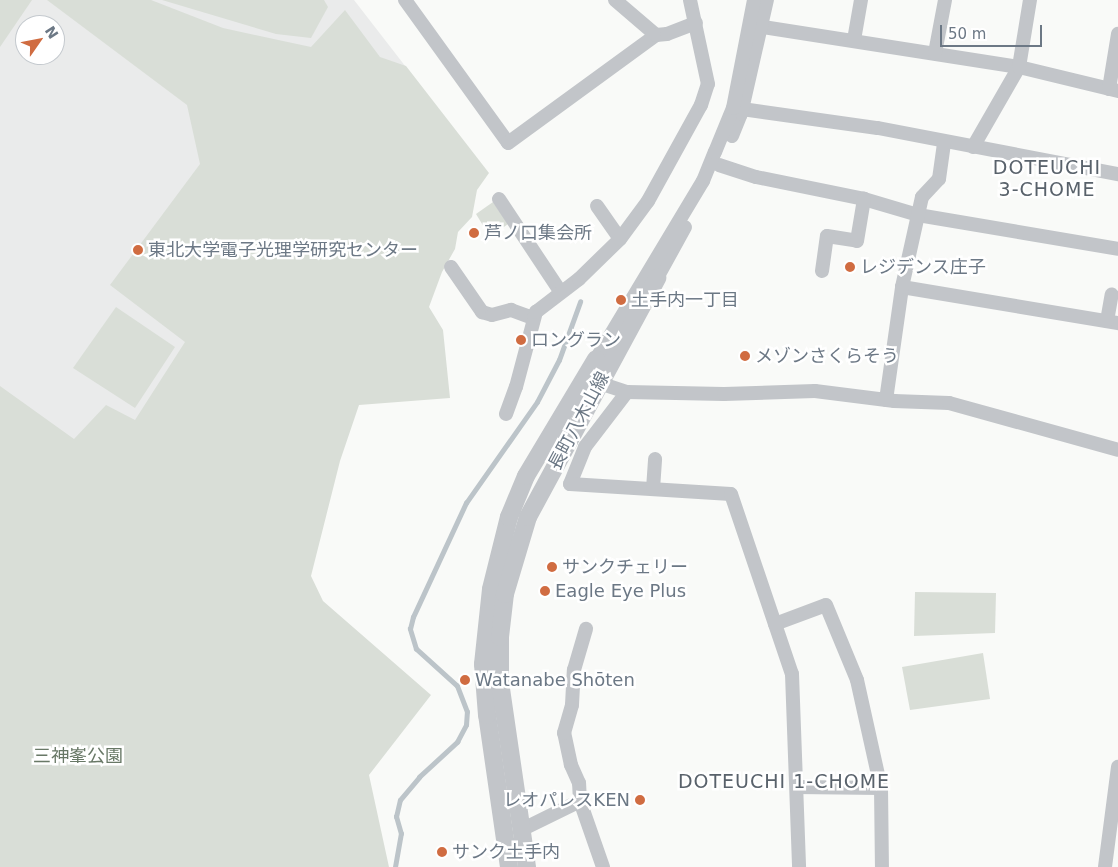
<!DOCTYPE html>
<html>
<head>
<meta charset="utf-8">
<style>
	body { margin:0 }
	#map { position:relative; width:1118px; height:867px; overflow:hidden; background:#f9faf8; font-family:"DejaVu Sans","Noto Sans JP",sans-serif }
	div>[style] { position:absolute }
	.built>* { inset:0; background:#eaebeb }
	.green>* { inset:0; background:#d9ded7 }
	.stream>* { height:4.5px; margin:-2.25px; padding:0 2.25px; transform-origin:2.25px; border-radius:2.25px; background:#bcc4c9 }
	.minor>* { height:14px; margin:-7px; padding:0 7px; transform-origin:7px; border-radius:7px; background:#c2c5c9 }
	.tertiary>* { height:18px; margin:-9px; padding:0 9px; transform-origin:9px; border-radius:9px; background:#c2c5c9 }
	.dots>* { width:14px; height:14px; translate:-50% -50%; box-sizing:border-box; border:2px solid #fff; border-radius:50% }
	span { translate:-50% -50%; white-space:nowrap; text-align:center; line-height:1.15; -webkit-text-stroke:5px #fff; paint-order:stroke }
	.poi-label { font-size:18px; color:#6c7885 }
	.left { translate:0 -50%; text-align:left }
	.right { translate:-100% -50%; text-align:right }
	.street-label { font-size:18px; color:#6c7885 }
	.park-label { font-size:18px; color:#687866 }
	.neighbourhood-label { font-size:19px; color:#59626b; letter-spacing:1px }
	.north { position:absolute; left:15px; top:15px; width:50px; height:50px; box-sizing:border-box; background:#fff; border:1px solid #c4c9ce; border-radius:50%; rotate:57deg; font-size:14px; font-weight:700; line-height:20px; text-align:center; color:#6c7885 }
	.north::after { content:''; display:block; margin:auto; width:18px; height:22px; background:#d06c41; clip-path:polygon(50% 0,100% 100%,50% 72%,0 100%) }
	.scale { position:absolute; left:940px; top:25px; width:102px; height:22px; box-sizing:border-box; border:2px solid #6c7885; border-top:0; padding-left:6px; font-size:15px; line-height:18px; white-space:nowrap; color:#6c7885; -webkit-text-stroke:4px #fff; paint-order:stroke }
</style>
</head>
<body>
<div id="map">
	<div class="built">
		<div style="clip-path:polygon(evenodd,0 0,354px 0,409px 71px,110px 473px,0 430px,0 0,25px 25px,55px 25px,55px 55px,25px 55px,25px 25px)"></div>
	</div>
	<div class="green">
		<div style="clip-path:polygon(0 0,32px 0,0 47px)"></div>
		<div style="clip-path:polygon(47px 0,151px 0,223px 28px,311px 47px,345px 10px,380px 57px,406px 66px,489px 173px,477px 190px,472px 217px,458px 232px,455px 249px,442px 272px,429px 307px,443px 330px,450px 398px,359px 405px,340px 461px,311px 576px,323px 601px,431px 695px,369px 775px,389px 867px,0 867px,0 386px,74px 439px,106px 405px,135px 420px,185px 342px,110px 285px,200px 164px,187px 105px)"></div>
		<div style="clip-path:polygon(162px 0,324px 0,328px 7px,311px 38px,276px 34px)"></div>
		<div style="clip-path:polygon(493px 202px,508px 224px,490px 237px,476px 214px)"></div>
		<div style="clip-path:polygon(116px 307px,175px 347px,135px 408px,73px 368px)"></div>
		<div style="clip-path:polygon(915px 592px,996px 593px,995px 633px,914px 636px)"></div>
		<div style="clip-path:polygon(983px 653px,990px 699px,910px 710px,902px 667px)"></div>
	</div>
	<div class="stream">
		<div style="left:395px;top:867px;width:34px;rotate:-80deg"></div>
		<div style="left:401px;top:834px;width:18px;rotate:-106deg"></div>
		<div style="left:396px;top:817px;width:17px;rotate:-77deg"></div>
		<div style="left:400px;top:800px;width:30px;rotate:-50deg"></div>
		<div style="left:419px;top:777px;width:52px;rotate:-42.6deg"></div>
		<div style="left:457px;top:742px;width:19px;rotate:-62deg"></div>
		<div style="left:466px;top:725px;width:13px;rotate:-86deg"></div>
		<div style="left:467px;top:712px;width:28px;rotate:-111deg"></div>
		<div style="left:457px;top:686px;width:55px;rotate:-137.9deg"></div>
		<div style="left:416px;top:649px;width:21px;rotate:-107deg"></div>
		<div style="left:410px;top:629px;width:12px;rotate:-76deg"></div>
		<div style="left:413px;top:617px;width:126px;rotate:-65.1deg"></div>
		<div style="left:466px;top:503px;width:123px;rotate:-54.9deg"></div>
		<div style="left:537px;top:402px;width:47px;rotate:-62.4deg"></div>
		<div style="left:559px;top:360px;width:62px;rotate:-70.1deg"></div>
	</div>
	<div class="minor">
		<div style="left:405px;top:0;width:176px;rotate:54.2deg"></div>
		<div style="left:508px;top:143px;width:183px;rotate:-36.1deg"></div>
		<div style="left:615px;top:0;width:54px;rotate:40.5deg"></div>
		<div style="left:656px;top:35px;width:11px;rotate:-5deg"></div>
		<div style="left:667px;top:34px;width:31px;rotate:-21deg"></div>
		<div style="left:763px;top:27px;width:259px;rotate:8.9deg"></div>
		<div style="left:1019px;top:67px;width:102px;rotate:13.6deg"></div>
		<div style="left:854px;top:40px;width:41px;rotate:-80.1deg"></div>
		<div style="left:935px;top:53px;width:54px;rotate:-79.3deg"></div>
		<div style="left:1109px;top:89px;width:56px;rotate:-80.7deg"></div>
		<div style="left:742px;top:109px;width:137px;rotate:8deg"></div>
		<div style="left:878px;top:128px;width:244px;rotate:10.9deg"></div>
		<div style="left:732px;top:136px;width:24px;rotate:-68deg"></div>
		<div style="left:741px;top:114px;width:117px;rotate:-77.2deg"></div>
		<div style="left:973px;top:147px;width:92px;rotate:-60.1deg"></div>
		<div style="left:1019px;top:67px;width:68px;rotate:-80.7deg"></div>
		<div style="left:719px;top:165px;width:39px;rotate:18deg"></div>
		<div style="left:756px;top:177px;width:110px;rotate:11.5deg"></div>
		<div style="left:864px;top:199px;width:56px;rotate:16.5deg"></div>
		<div style="left:918px;top:215px;width:203px;rotate:9.6deg"></div>
		<div style="left:499px;top:199px;width:110px;rotate:56.5deg"></div>
		<div style="left:597px;top:206px;width:40px;rotate:55.1deg"></div>
		<div style="left:451px;top:267px;width:55px;rotate:55.4deg"></div>
		<div style="left:482px;top:312px;width:10px;rotate:17deg"></div>
		<div style="left:492px;top:315px;width:20px;rotate:-15deg"></div>
		<div style="left:511px;top:310px;width:23px;rotate:20deg"></div>
		<div style="left:822px;top:271px;width:35px;rotate:-82deg"></div>
		<div style="left:827px;top:236px;width:30px;rotate:9deg"></div>
		<div style="left:857px;top:241px;width:43px;rotate:-80.5deg"></div>
		<div style="left:657px;top:278px;width:58px;rotate:-61.2deg"></div>
		<div style="left:902px;top:287px;width:219px;rotate:9.5deg"></div>
		<div style="left:1107px;top:321px;width:27px;rotate:-80deg"></div>
		<div style="left:596px;top:359px;width:208px;rotate:-59deg"></div>
		<div style="left:703px;top:181px;width:31px;rotate:-68deg"></div>
		<div style="left:715px;top:152px;width:48px;rotate:-67.8deg"></div>
		<div style="left:733px;top:108px;width:110px;rotate:-79deg"></div>
		<div style="left:590px;top:380px;width:39px;rotate:18deg"></div>
		<div style="left:627px;top:392px;width:97px;rotate:1.2deg"></div>
		<div style="left:724px;top:394px;width:91px;rotate:-1.9deg"></div>
		<div style="left:815px;top:391px;width:80px;rotate:7.2deg"></div>
		<div style="left:894px;top:401px;width:55px;rotate:2.1deg"></div>
		<div style="left:949px;top:403px;width:175px;rotate:15.5deg"></div>
		<div style="left:627px;top:392px;width:69px;rotate:127.4deg"></div>
		<div style="left:585px;top:447px;width:40px;rotate:112deg"></div>
		<div style="left:570px;top:484px;width:161px;rotate:3.6deg"></div>
		<div style="left:731px;top:494px;width:190px;rotate:71.3deg"></div>
		<div style="left:792px;top:674px;width:193px;rotate:87.9deg"></div>
		<div style="left:886px;top:400px;width:114px;rotate:-81.9deg"></div>
		<div style="left:902px;top:287px;width:92px;rotate:-77.5deg"></div>
		<div style="left:922px;top:197px;width:25px;rotate:-47deg"></div>
		<div style="left:939px;top:179px;width:37px;rotate:-82deg"></div>
		<div style="left:506px;top:414px;width:29px;rotate:-70deg"></div>
		<div style="left:516px;top:387px;width:78px;rotate:-75.1deg"></div>
		<div style="left:536px;top:312px;width:54px;rotate:-37.5deg"></div>
		<div style="left:579px;top:279px;width:57px;rotate:-44.3deg"></div>
		<div style="left:620px;top:239px;width:47px;rotate:-53.6deg"></div>
		<div style="left:648px;top:201px;width:110px;rotate:-61.1deg"></div>
		<div style="left:701px;top:105px;width:22px;rotate:-72deg"></div>
		<div style="left:708px;top:84px;width:86px;rotate:-102.1deg"></div>
		<div style="left:653px;top:489px;width:30px;rotate:-86deg"></div>
		<div style="left:775px;top:624px;width:54px;rotate:-20.4deg"></div>
		<div style="left:826px;top:605px;width:81px;rotate:67.5deg"></div>
		<div style="left:857px;top:680px;width:111px;rotate:77.5deg"></div>
		<div style="left:881px;top:788px;width:79px;rotate:89.3deg"></div>
		<div style="left:797px;top:787px;width:84px;rotate:0.7deg"></div>
		<div style="left:580px;top:801px;width:70px;rotate:70.8deg"></div>
		<div style="left:521px;top:830px;width:66px;rotate:-26.2deg"></div>
		<div style="left:580px;top:801px;width:18px;rotate:-93deg"></div>
		<div style="left:579px;top:783px;width:20px;rotate:-114deg"></div>
		<div style="left:571px;top:765px;width:33px;rotate:-102deg"></div>
		<div style="left:564px;top:733px;width:29px;rotate:-74deg"></div>
		<div style="left:572px;top:705px;width:35px;rotate:-87deg"></div>
		<div style="left:574px;top:670px;width:43px;rotate:-73.7deg"></div>
		<div style="left:1105px;top:867px;width:101px;rotate:-82.6deg"></div>
	</div>
	<div class="tertiary">
		<div style="left:509px;top:867px;width:154px;rotate:-98.2deg"></div>
		<div style="left:487px;top:715px;width:51px;rotate:-94.5deg"></div>
		<div style="left:483px;top:664px;width:75px;rotate:-83.9deg"></div>
		<div style="left:491px;top:589px;width:74px;rotate:-76deg"></div>
		<div style="left:509px;top:517px;width:44px;rotate:-67.5deg"></div>
		<div style="left:526px;top:476px;width:136px;rotate:-59.1deg"></div>
		<div style="left:527px;top:867px;width:188px;rotate:-98.3deg"></div>
		<div style="left:500px;top:681px;width:44px;rotate:-90deg"></div>
		<div style="left:500px;top:637px;width:43px;rotate:-83.4deg"></div>
		<div style="left:505px;top:594px;width:80px;rotate:-73.4deg"></div>
		<div style="left:528px;top:517px;width:272px;rotate:-61.6deg"></div>
	</div>
	<div class="dots">
		<div style="left:474px;top:233px;background:#d06c41"></div>
		<div style="left:138px;top:250px;background:#d06c41"></div>
		<div style="left:850px;top:267px;background:#d06c41"></div>
		<div style="left:621px;top:300px;background:#d06c41"></div>
		<div style="left:521px;top:340px;background:#d06c41"></div>
		<div style="left:745px;top:356px;background:#d06c41"></div>
		<div style="left:552px;top:567px;background:#d06c41"></div>
		<div style="left:545px;top:591px;background:#d06c41"></div>
		<div style="left:465px;top:680px;background:#d06c41"></div>
		<div style="left:640px;top:800px;background:#d06c41"></div>
		<div style="left:442px;top:852px;background:#d06c41"></div>
	</div>
	<div class="poi-label">
		<span class="left" style="left:484px;top:233px">芦ノ口集会所</span>
		<span class="left" style="left:148px;top:250px">東北大学電子光理学研究センター</span>
		<span class="left" style="left:860px;top:267px">レジデンス庄子</span>
		<span class="left" style="left:631px;top:300px">土手内一丁目</span>
		<span class="left" style="left:531px;top:340px">ロングラン</span>
		<span class="left" style="left:755px;top:356px">メゾンさくらそう</span>
		<span class="left" style="left:562px;top:567px">サンクチェリー</span>
		<span class="left" style="left:555px;top:591px">Eagle Eye Plus</span>
		<span class="left" style="left:475px;top:680px">Watanabe Shōten</span>
		<span class="right" style="left:630px;top:800px">レオパレスKEN</span>
		<span class="left" style="left:452px;top:852px">サンク土手内</span>
	</div>
	<div class="street-label">
		<span style="left:579px;top:421px;rotate:-62deg">長町八木山線</span>
	</div>
	<div class="park-label">
		<span style="left:78px;top:756px">三神峯公園</span>
	</div>
	<div class="neighbourhood-label">
		<span style="left:1047px;top:179px">DOTEUCHI<br>3-CHOME</span>
		<span style="left:784px;top:782px">DOTEUCHI 1-CHOME</span>
	</div>
	<div class="north">N</div>
	<div class="scale">50 m</div>
</div>
</body>
</html>
